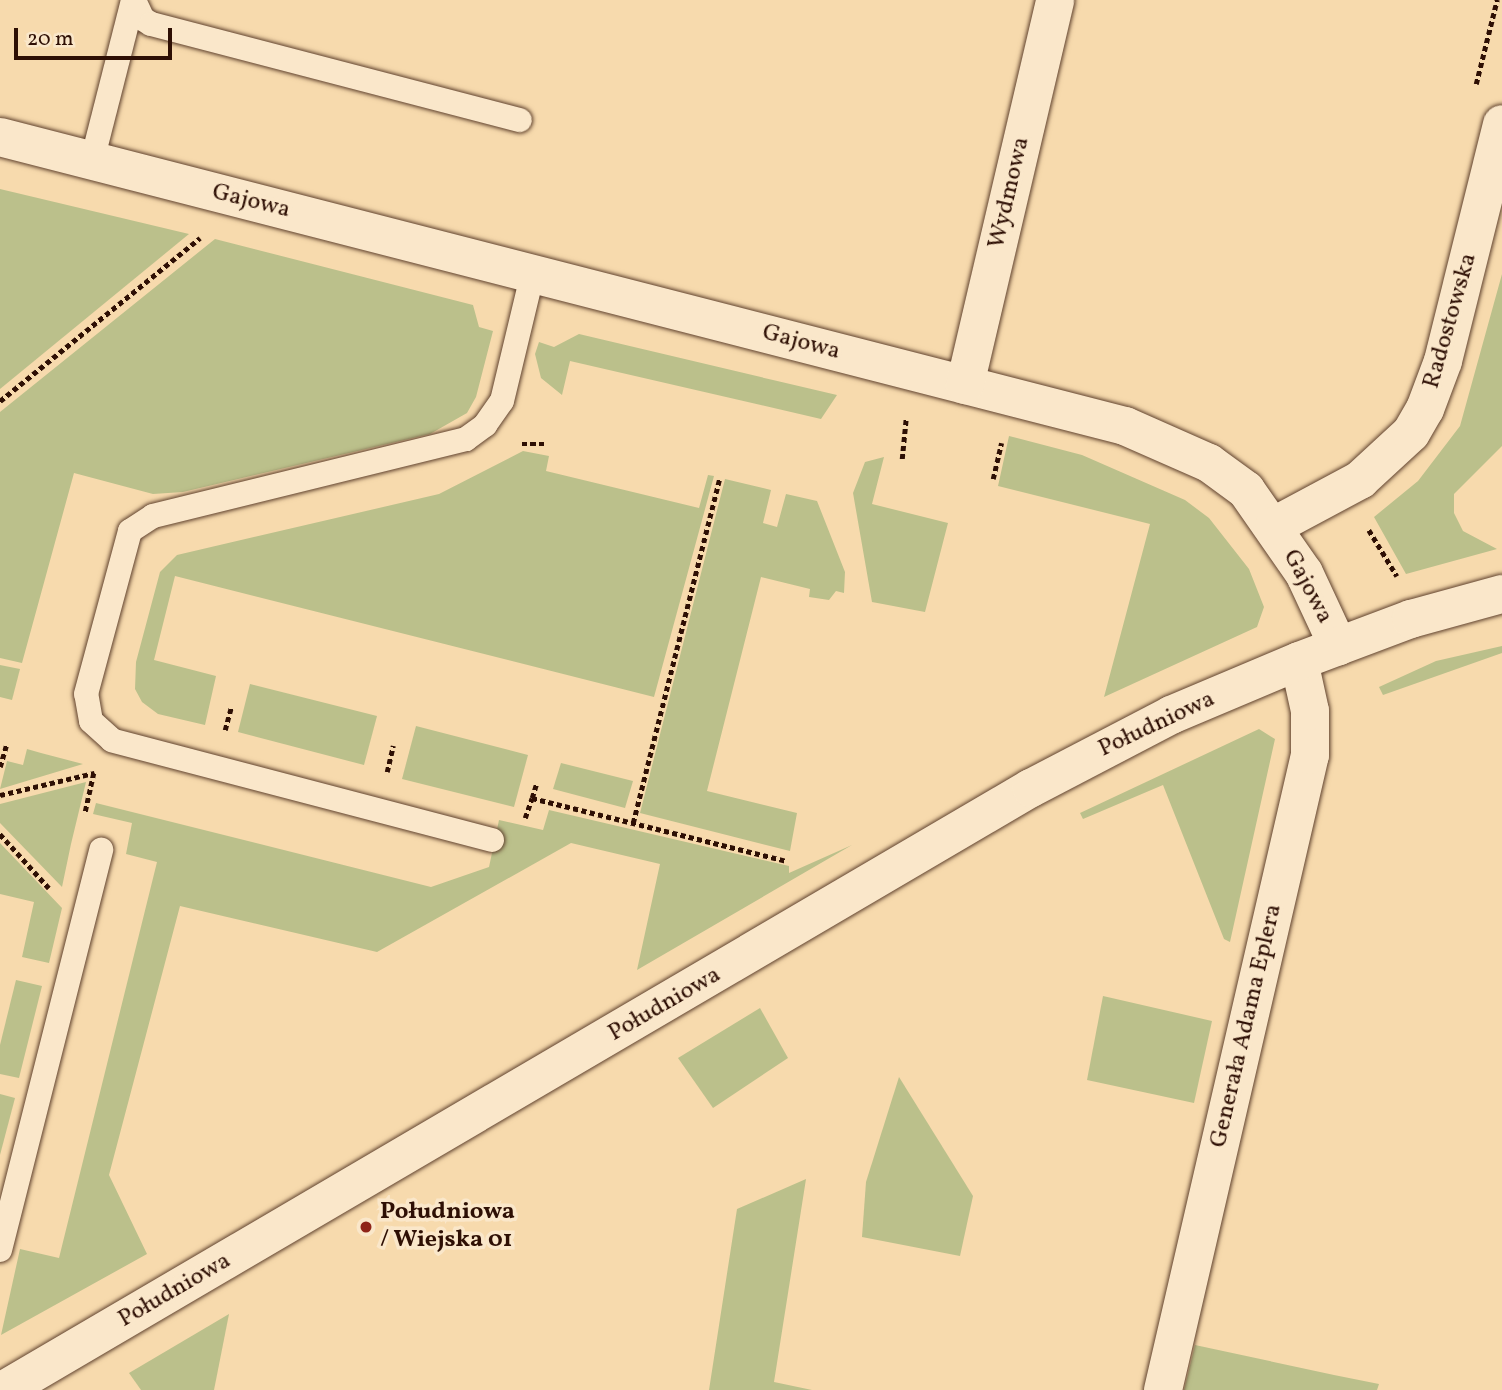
<!DOCTYPE html>
<html>
<head>
<meta charset="utf-8">
<style>
	body { margin:0 }
	#map { position:relative; width:1502px; height:1390px; overflow:hidden; background:#f7daad; font-family:Vollkorn,serif }
	div>[style] { position:absolute }
	.green>* { inset:0; background:#bbc08b }
	.path>* { height:4.5px; margin-top:-2.25px; transform-origin:0; background:repeating-linear-gradient(90deg,#2e0f04 0 5px,transparent 0 8.5px) }
	.roads { filter:drop-shadow(0 0 2px #60422e) drop-shadow(0 0 2px #60422e) }
	.service>* { height:24px; margin:-12px; padding:0 12px; transform-origin:12px; border-radius:12px; background:#fae7ca }
	.minor>* { height:38px; margin:-19px; padding:0 19px; transform-origin:19px; border-radius:19px; background:#fae7ca }
	.tertiary>* { height:38px; margin:-19px; padding:0 19px; transform-origin:19px; border-radius:19px; background:#fae7ca }
	.dots>* { width:19px; height:19px; translate:-50% -50%; box-sizing:border-box; border:4px solid #fae7ca; border-radius:50% }
	span { translate:-50% -50%; white-space:nowrap; text-align:center; line-height:1.15; -webkit-text-stroke:7px #fae7ca; paint-order:stroke }
	.street-label { font-size:24px; color:#2e0f04 }
	.poi-label { font-size:24px; color:#2e0f04; font-weight:700 }
	.left { translate:0 -50%; text-align:left }
	.scale { position:absolute; left:14px; top:28px; width:158px; height:32px; box-sizing:border-box; border:4px solid #2e0f04; border-top:0; padding-left:9px; font-size:21px; line-height:24px; white-space:nowrap; color:#2e0f04; -webkit-text-stroke:5px #fae7ca; paint-order:stroke }
</style>
</head>
<body>
<div id="map">
	<div class="green">
		<div style="clip-path:polygon(0 189px,189px 234px,0 389px)"></div>
		<div style="clip-path:polygon(215px 239px,473px 305px,479px 327px,493px 331px,476px 397px,467px 413px,430px 434px,183px 492px,153px 494px,74px 473px,22px 663px,0 658px,0 412px)"></div>
		<div style="clip-path:polygon(1502px 274px,1502px 446px,1454px 494px,1454px 513px,1463px 531px,1497px 549px,1406px 574px,1374px 517px,1418px 481px,1460px 426px)"></div>
		<div style="clip-path:polygon(579px 334px,773px 380px,837px 395px,821px 419px,570px 361px,562px 395px,541px 378px,535px 354px,539px 342px,554px 347px)"></div>
		<div style="clip-path:polygon(1009px 436px,1082px 455px,1185px 500px,1209px 518px,1249px 569px,1264px 607px,1257px 627px,1104px 697px,1150px 524px,998px 486px)"></div>
		<div style="clip-path:polygon(523px 451px,549px 456px,546px 471px,699px 508px,708px 475px,714px 476px,654px 697px,175px 576px,154px 660px,216px 676px,205px 725px,158px 714px,142px 702px,135px 689px,136px 662px,160px 572px,177px 555px,439px 494px)"></div>
		<div style="clip-path:polygon(884px 457px,872px 504px,948px 523px,925px 612px,872px 602px,853px 493px,865px 462px)"></div>
		<div style="clip-path:polygon(725px 479px,771px 490px,763px 523px,777px 527px,786px 494px,817px 501px,845px 572px,844px 593px,836px 591px,829px 600px,809px 597px,810px 589px,761px 577px,707px 791px,797px 813px,790px 851px,640px 813px)"></div>
		<div style="clip-path:polygon(1502px 646px,1502px 653px,1383px 695px,1379px 687px,1436px 661px)"></div>
		<div style="clip-path:polygon(0 665px,20px 669px,12px 700px,0 697px)"></div>
		<div style="clip-path:polygon(250px 684px,377px 716px,364px 765px,238px 732px)"></div>
		<div style="clip-path:polygon(416px 726px,528px 755px,514px 807px,402px 779px)"></div>
		<div style="clip-path:polygon(1259px 729px,1275px 739px,1230px 942px,1224px 939px,1163px 785px,1083px 819px,1080px 813px)"></div>
		<div style="clip-path:polygon(27px 749px,41px 753px,83px 764px,0 789px,7px 761px,23px 765px)"></div>
		<div style="clip-path:polygon(561px 763px,633px 781px,625px 808px,553px 789px)"></div>
		<div style="clip-path:polygon(86px 782px,71px 844px,62px 887px,0 823px,0 804px)"></div>
		<div style="clip-path:polygon(96px 803px,431px 887px,489px 867px,499px 820px,543px 830px,549px 810px,789px 866px,789px 873px,852px 845px,637px 970px,660px 864px,571px 843px,377px 952px,180px 906px,109px 1175px,147px 1254px,1px 1335px,20px 1249px,59px 1258px,157px 862px,126px 854px,132px 823px,93px 814px)"></div>
		<div style="clip-path:polygon(0 843px,62px 908px,49px 963px,22px 957px,34px 902px,0 894px)"></div>
		<div style="clip-path:polygon(16px 980px,42px 986px,19px 1078px,0 1074px,0 1045px)"></div>
		<div style="clip-path:polygon(1103px 996px,1212px 1021px,1194px 1103px,1087px 1080px)"></div>
		<div style="clip-path:polygon(760px 1008px,788px 1058px,713px 1108px,678px 1058px)"></div>
		<div style="clip-path:polygon(899px 1077px,973px 1196px,960px 1256px,862px 1237px,866px 1182px)"></div>
		<div style="clip-path:polygon(0 1094px,15px 1098px,0 1155px)"></div>
		<div style="clip-path:polygon(806px 1179px,774px 1382px,812px 1390px,709px 1390px,737px 1209px)"></div>
		<div style="clip-path:polygon(229px 1314px,214px 1390px,141px 1390px,129px 1373px)"></div>
		<div style="clip-path:polygon(1195px 1345px,1334px 1375px,1379px 1384px,1377px 1390px,1184px 1390px)"></div>
	</div>
	<div class="path">
		<div style="left:1476px;top:84px;width:87px;rotate:-76deg"></div>
		<div style="left:0;top:401px;width:258px;rotate:-39.2deg"></div>
		<div style="left:522px;top:444px;width:25px"></div>
		<div style="left:902px;top:459px;width:41px;rotate:-84.4deg"></div>
		<div style="left:993px;top:479px;width:37px;rotate:-77deg"></div>
		<div style="left:1369px;top:530px;width:54px;rotate:58.7deg"></div>
		<div style="left:225px;top:730px;width:24px;rotate:-75deg"></div>
		<div style="left:0;top:767px;width:25px;rotate:-74deg"></div>
		<div style="left:387px;top:772px;width:27px;rotate:-77deg"></div>
		<div style="left:0;top:795px;width:97px;rotate:-13.2deg"></div>
		<div style="left:94px;top:773px;width:42px;rotate:102.4deg"></div>
		<div style="left:532px;top:798px;width:14px;rotate:-73deg"></div>
		<div style="left:525px;top:818px;width:21px;rotate:-71deg"></div>
		<div style="left:532px;top:798px;width:263px;rotate:13.9deg"></div>
		<div style="left:633px;top:823px;width:354px;rotate:-75.9deg"></div>
		<div style="left:0;top:834px;width:73px;rotate:47.8deg"></div>
	</div>
	<div class="roads">
		<div class="service">
			<div style="left:134px;top:0;width:21px;rotate:65deg"></div>
			<div style="left:143px;top:19px;width:9px;rotate:32deg"></div>
			<div style="left:151px;top:24px;width:381px;rotate:14.6deg"></div>
			<div style="left:92px;top:161px;width:166px;rotate:-75.7deg"></div>
			<div style="left:492px;top:840px;width:393px;rotate:-165.3deg"></div>
			<div style="left:112px;top:740px;width:28px;rotate:-138deg"></div>
			<div style="left:91px;top:721px;width:27px;rotate:-100deg"></div>
			<div style="left:86px;top:694px;width:169px;rotate:-74.9deg"></div>
			<div style="left:130px;top:531px;width:27px;rotate:-33deg"></div>
			<div style="left:153px;top:516px;width:322px;rotate:-13.8deg"></div>
			<div style="left:466px;top:439px;width:24px;rotate:-36deg"></div>
			<div style="left:485px;top:425px;width:29px;rotate:-55deg"></div>
			<div style="left:502px;top:401px;width:133px;rotate:-76.5deg"></div>
			<div style="left:0;top:1250px;width:413px;rotate:-75.8deg"></div>
		</div>
		<div class="minor">
			<div style="left:0;top:137px;width:1162px;rotate:14.41deg"></div>
			<div style="left:1125px;top:426px;width:92px;rotate:23.8deg"></div>
			<div style="left:1209px;top:463px;width:46px;rotate:36.1deg"></div>
			<div style="left:1246px;top:490px;width:101px;rotate:55.1deg"></div>
			<div style="left:1304px;top:573px;width:81px;rotate:65deg"></div>
			<div style="left:965px;top:385px;width:395px;rotate:-76.8deg"></div>
			<div style="left:1274px;top:526px;width:98px;rotate:-28.1deg"></div>
			<div style="left:1360px;top:480px;width:69px;rotate:-42.7deg"></div>
			<div style="left:1411px;top:433px;width:28px;rotate:-60deg"></div>
			<div style="left:1425px;top:409px;width:51px;rotate:-69.4deg"></div>
			<div style="left:1443px;top:361px;width:244px;rotate:-76deg"></div>
			<div style="left:1163px;top:1390px;width:652px;rotate:-76.97deg"></div>
			<div style="left:1310px;top:755px;width:44px;rotate:-90deg"></div>
			<div style="left:1310px;top:711px;width:51px;rotate:-102.4deg"></div>
		</div>
		<div class="tertiary">
			<div style="left:4px;top:1390px;width:1190px;rotate:-30.38deg"></div>
			<div style="left:1031px;top:788px;width:158px;rotate:-27.5deg"></div>
			<div style="left:1171px;top:715px;width:139px;rotate:-22.9deg"></div>
			<div style="left:1299px;top:661px;width:120px;rotate:-20.6deg"></div>
			<div style="left:1411px;top:619px;width:94px;rotate:-15.4deg"></div>
		</div>
	</div>
	<div class="dots">
		<div style="left:366px;top:1227px;background:#8f2418"></div>
	</div>
	<div class="street-label">
		<span style="left:1010px;top:193px;rotate:-77deg">Wydmowa</span>
		<span style="left:251px;top:202px;rotate:14deg">Gajowa</span>
		<span style="left:1451px;top:321px;rotate:-74deg">Radostowska</span>
		<span style="left:801px;top:343px;rotate:15deg">Gajowa</span>
		<span style="left:1307px;top:587px;rotate:62deg">Gajowa</span>
		<span style="left:1157px;top:725px;rotate:-25deg">Południowa</span>
		<span style="left:665px;top:1005px;rotate:-30deg">Południowa</span>
		<span style="left:1247px;top:1026px;rotate:-77deg">Generała Adama Eplera</span>
		<span style="left:175px;top:1291px;rotate:-30deg">Południowa</span>
	</div>
	<div class="poi-label">
		<span class="left" style="left:380px;top:1227px">Południowa<br>/ Wiejska 01</span>
	</div>
	<div class="scale">20 m</div>
</div>
</body>
</html>
